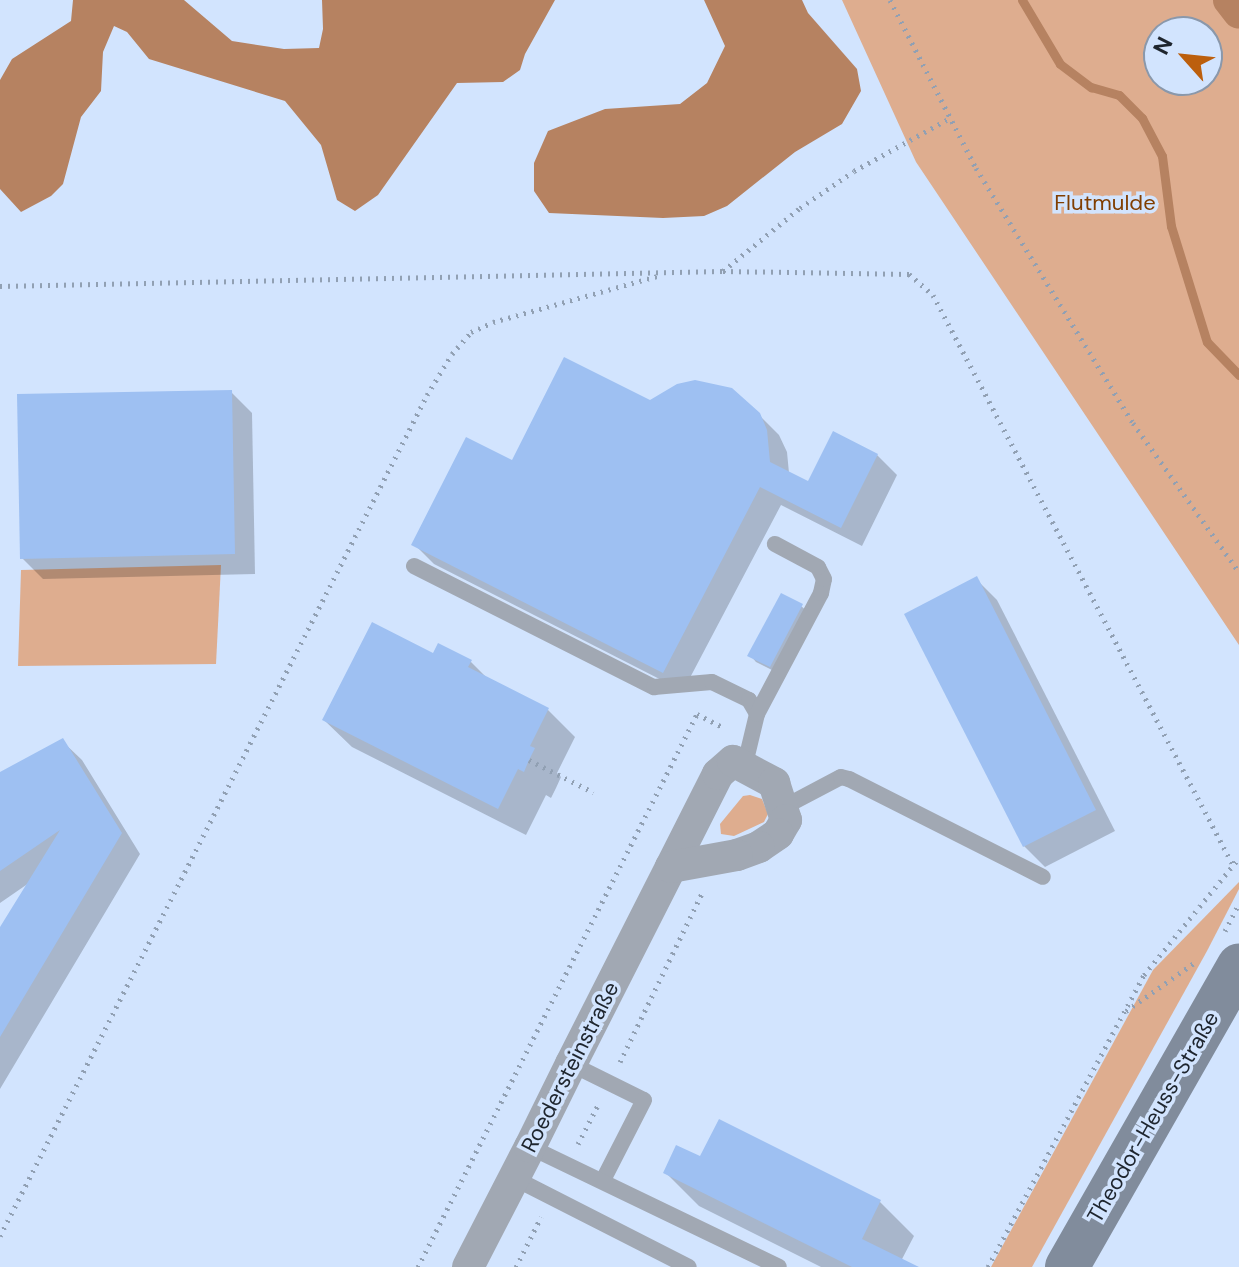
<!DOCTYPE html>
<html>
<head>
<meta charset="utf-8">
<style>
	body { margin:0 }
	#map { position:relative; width:1239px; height:1267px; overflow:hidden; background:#d2e4fe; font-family:"DM Sans",sans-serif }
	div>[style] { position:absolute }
	.green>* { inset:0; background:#dead8f }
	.water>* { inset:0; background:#b68261 }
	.shadow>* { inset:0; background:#0003 }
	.stream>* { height:9px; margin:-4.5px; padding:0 4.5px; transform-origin:4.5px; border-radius:4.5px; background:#b68261 }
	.canal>* { height:32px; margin:-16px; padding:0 16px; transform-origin:16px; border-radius:16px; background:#b68261 }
	.building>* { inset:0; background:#9ec0f2 }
	.path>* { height:5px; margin-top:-2.5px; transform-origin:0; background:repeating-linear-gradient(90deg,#91a0b3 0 2px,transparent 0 8px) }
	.lane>* { height:16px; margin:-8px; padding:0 8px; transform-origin:8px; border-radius:8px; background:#a1a8b3 }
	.street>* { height:32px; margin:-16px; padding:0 16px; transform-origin:16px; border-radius:16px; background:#a1a8b3 }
	.secondary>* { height:44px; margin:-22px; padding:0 22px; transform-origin:22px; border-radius:22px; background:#818c9c }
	span { translate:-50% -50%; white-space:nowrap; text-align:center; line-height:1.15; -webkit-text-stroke:7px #d2e4fe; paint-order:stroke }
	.park-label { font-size:22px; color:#803e02 }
	.street-label { font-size:22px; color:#1e252e }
	.north { position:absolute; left:1143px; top:16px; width:80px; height:80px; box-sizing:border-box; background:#d2e4fe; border:2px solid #8a98ab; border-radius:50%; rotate:297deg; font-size:22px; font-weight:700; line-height:32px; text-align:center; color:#1e252e }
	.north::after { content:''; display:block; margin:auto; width:28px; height:36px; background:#bc5f0d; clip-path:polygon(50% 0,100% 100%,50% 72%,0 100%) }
</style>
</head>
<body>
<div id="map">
	<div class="green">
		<div style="clip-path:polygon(evenodd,842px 0,1239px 0,1239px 645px,916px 162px,842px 0,1159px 32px,1207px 32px,1207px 80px,1159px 80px,1159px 32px)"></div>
		<div style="clip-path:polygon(221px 565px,216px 664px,18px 666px,21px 570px)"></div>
		<div style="clip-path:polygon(750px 795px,762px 799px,768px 814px,764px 822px,734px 836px,721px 834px,720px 824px,743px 796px)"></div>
		<div style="clip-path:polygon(1239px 882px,1239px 889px,1207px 951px,1032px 1267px,991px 1267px,1153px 970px)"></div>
	</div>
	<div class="water">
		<div style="clip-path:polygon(73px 0,184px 0,232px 41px,284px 49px,319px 48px,323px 29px,322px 0,555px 0,525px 54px,520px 70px,503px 82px,457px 83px,378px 195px,355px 211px,337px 200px,321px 145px,285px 101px,149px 59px,127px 32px,114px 26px,103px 52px,101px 91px,81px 117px,63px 184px,51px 196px,21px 212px,0 189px,0 80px,12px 59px,71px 21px)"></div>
		<div style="clip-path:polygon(704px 0,802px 0,808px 13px,857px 69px,861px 91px,842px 124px,795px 152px,727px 206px,704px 216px,663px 218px,549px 213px,534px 191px,534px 163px,548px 131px,605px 109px,680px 104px,707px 83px,725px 46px)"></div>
	</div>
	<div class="shadow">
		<div style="clip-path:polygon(231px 392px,252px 413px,255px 574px,43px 579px,22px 558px)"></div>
		<div style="clip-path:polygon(650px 403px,758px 414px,779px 435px,787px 452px,789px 473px,809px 484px,877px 455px,897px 475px,862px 546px,781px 505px,683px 691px,434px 564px,414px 544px,513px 463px)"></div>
		<div style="clip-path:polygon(976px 579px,997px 600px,1115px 831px,1045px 867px,1024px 846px)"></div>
		<div style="clip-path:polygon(801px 606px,808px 612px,776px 672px,756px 662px,750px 655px)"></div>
		<div style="clip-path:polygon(434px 656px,470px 661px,489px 680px,547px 709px,575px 737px,557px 773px,561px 777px,556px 788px,551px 798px,546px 795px,526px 835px,352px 747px,324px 720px)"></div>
		<div style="clip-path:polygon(62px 741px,82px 760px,140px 854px,0 1089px,0 931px,29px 883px,0 903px,0 774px)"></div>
		<div style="clip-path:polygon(701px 1159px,880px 1202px,914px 1236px,901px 1261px,907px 1267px,821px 1267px,699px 1206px,665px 1172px)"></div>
	</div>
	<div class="stream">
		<div style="left:1022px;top:0;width:74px;rotate:59.3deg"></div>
		<div style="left:1060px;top:64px;width:39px;rotate:37deg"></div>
		<div style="left:1091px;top:87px;width:29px;rotate:16deg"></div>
		<div style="left:1119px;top:95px;width:33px;rotate:45deg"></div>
		<div style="left:1142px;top:118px;width:43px;rotate:62.2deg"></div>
		<div style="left:1162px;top:156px;width:71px;rotate:82.7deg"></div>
		<div style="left:1171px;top:226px;width:121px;rotate:72.8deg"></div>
		<div style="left:1207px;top:342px;width:46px;rotate:45.9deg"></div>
	</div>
	<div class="canal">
		<div style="left:1229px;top:0;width:16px;rotate:52deg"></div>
	</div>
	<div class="building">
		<div style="clip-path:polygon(564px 357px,650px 400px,677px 384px,695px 380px,732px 388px,760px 413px,767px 430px,770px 462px,808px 481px,833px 431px,878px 454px,841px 528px,760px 487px,663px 673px,411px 545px,466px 437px,512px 460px)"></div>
		<div style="clip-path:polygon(232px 390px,235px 554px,20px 559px,17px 394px)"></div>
		<div style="clip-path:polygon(977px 576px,1096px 810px,1023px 847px,904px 614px)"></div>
		<div style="clip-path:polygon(781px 593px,803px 604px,770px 667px,747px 656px)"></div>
		<div style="clip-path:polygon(372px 622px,433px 653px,438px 643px,472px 660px,468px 667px,549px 708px,530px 746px,535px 748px,529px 760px,524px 772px,518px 769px,498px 809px,322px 720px)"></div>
		<div style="clip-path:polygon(63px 738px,122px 833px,0 1037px,0 927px,60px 830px,0 871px,0 772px)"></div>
		<div style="clip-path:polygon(719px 1119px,881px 1200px,862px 1239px,919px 1267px,852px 1267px,663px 1173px,676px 1145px,700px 1156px)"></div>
	</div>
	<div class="path">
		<div style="left:890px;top:0;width:189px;rotate:62.9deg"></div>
		<div style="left:976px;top:168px;width:299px;rotate:58.4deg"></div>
		<div style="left:1133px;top:423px;width:183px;rotate:54.6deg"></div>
		<div style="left:723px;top:271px;width:99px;rotate:-39.3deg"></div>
		<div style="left:800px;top:208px;width:65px;rotate:-34.4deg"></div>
		<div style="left:854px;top:171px;width:110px;rotate:-28.9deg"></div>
		<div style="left:0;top:286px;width:723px;rotate:-1.19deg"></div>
		<div style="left:723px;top:271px;width:186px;rotate:0.9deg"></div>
		<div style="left:909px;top:274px;width:32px;rotate:41deg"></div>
		<div style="left:933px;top:295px;width:644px;rotate:62.24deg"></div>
		<div style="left:529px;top:760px;width:72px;rotate:26.6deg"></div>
		<div style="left:1225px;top:931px;width:30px;rotate:-63deg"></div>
		<div style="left:1126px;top:1011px;width:87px;rotate:-35.2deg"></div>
		<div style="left:620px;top:1062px;width:190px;rotate:-64.1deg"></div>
		<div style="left:578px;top:1144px;width:46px;rotate:-62.9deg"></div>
		<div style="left:0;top:1236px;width:943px;rotate:-63.08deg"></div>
		<div style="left:427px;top:395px;width:48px;rotate:-58.6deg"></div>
		<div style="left:452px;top:354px;width:29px;rotate:-49deg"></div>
		<div style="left:471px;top:332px;width:24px;rotate:-24deg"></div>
		<div style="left:493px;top:322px;width:174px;rotate:-15.6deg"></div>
		<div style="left:418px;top:1267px;width:619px;rotate:-63.23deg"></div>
		<div style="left:697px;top:714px;width:30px;rotate:27deg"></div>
		<div style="left:516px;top:1267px;width:56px;rotate:-63.4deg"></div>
		<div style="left:988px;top:1267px;width:331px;rotate:-61.9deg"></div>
		<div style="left:1144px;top:975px;width:151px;rotate:-50.9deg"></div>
	</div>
	<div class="lane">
		<div style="left:414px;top:566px;width:269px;rotate:26.8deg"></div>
		<div style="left:654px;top:687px;width:58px;rotate:-4.9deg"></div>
		<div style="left:712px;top:682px;width:41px;rotate:25.9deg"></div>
		<div style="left:749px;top:700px;width:16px;rotate:60deg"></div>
		<div style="left:757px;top:714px;width:51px;rotate:103.5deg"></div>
		<div style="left:757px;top:714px;width:137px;rotate:-62.1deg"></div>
		<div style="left:821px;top:593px;width:14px;rotate:-78deg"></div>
		<div style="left:824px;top:579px;width:13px;rotate:-117deg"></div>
		<div style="left:818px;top:567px;width:49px;rotate:-151.9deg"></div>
		<div style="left:784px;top:807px;width:64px;rotate:-27.8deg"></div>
		<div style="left:841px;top:777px;width:8px;rotate:14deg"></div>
		<div style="left:849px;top:779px;width:217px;rotate:26.8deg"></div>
		<div style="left:571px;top:1064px;width:81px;rotate:26.3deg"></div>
		<div style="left:644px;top:1100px;width:90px;rotate:117.1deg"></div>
		<div style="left:530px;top:1147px;width:276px;rotate:25.7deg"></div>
		<div style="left:514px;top:1178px;width:196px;rotate:27deg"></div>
	</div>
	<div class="street">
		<div style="left:468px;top:1267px;width:135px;rotate:-62.7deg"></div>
		<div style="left:530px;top:1147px;width:93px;rotate:-63.7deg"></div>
		<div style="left:571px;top:1064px;width:221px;rotate:-63.1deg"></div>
		<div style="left:671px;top:867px;width:104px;rotate:-63.2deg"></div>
		<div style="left:718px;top:774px;width:20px;rotate:-41deg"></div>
		<div style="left:733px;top:761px;width:47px;rotate:28.2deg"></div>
		<div style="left:774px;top:783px;width:39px;rotate:72deg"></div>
		<div style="left:786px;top:820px;width:16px;rotate:120deg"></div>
		<div style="left:778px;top:834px;width:23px;rotate:146deg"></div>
		<div style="left:759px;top:847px;width:23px;rotate:160deg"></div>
		<div style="left:737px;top:855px;width:67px;rotate:169.7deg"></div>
	</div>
	<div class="secondary">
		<div style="left:1067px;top:1267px;width:347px;rotate:-60.3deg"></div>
	</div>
	<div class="park-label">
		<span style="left:1105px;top:203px">Flutmulde</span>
	</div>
	<div class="street-label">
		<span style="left:570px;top:1067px;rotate:-63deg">Roedersteinstraße</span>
		<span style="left:1153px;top:1117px;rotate:-60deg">Theodor-Heuss-Straße</span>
	</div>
	<div class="north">N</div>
</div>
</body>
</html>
